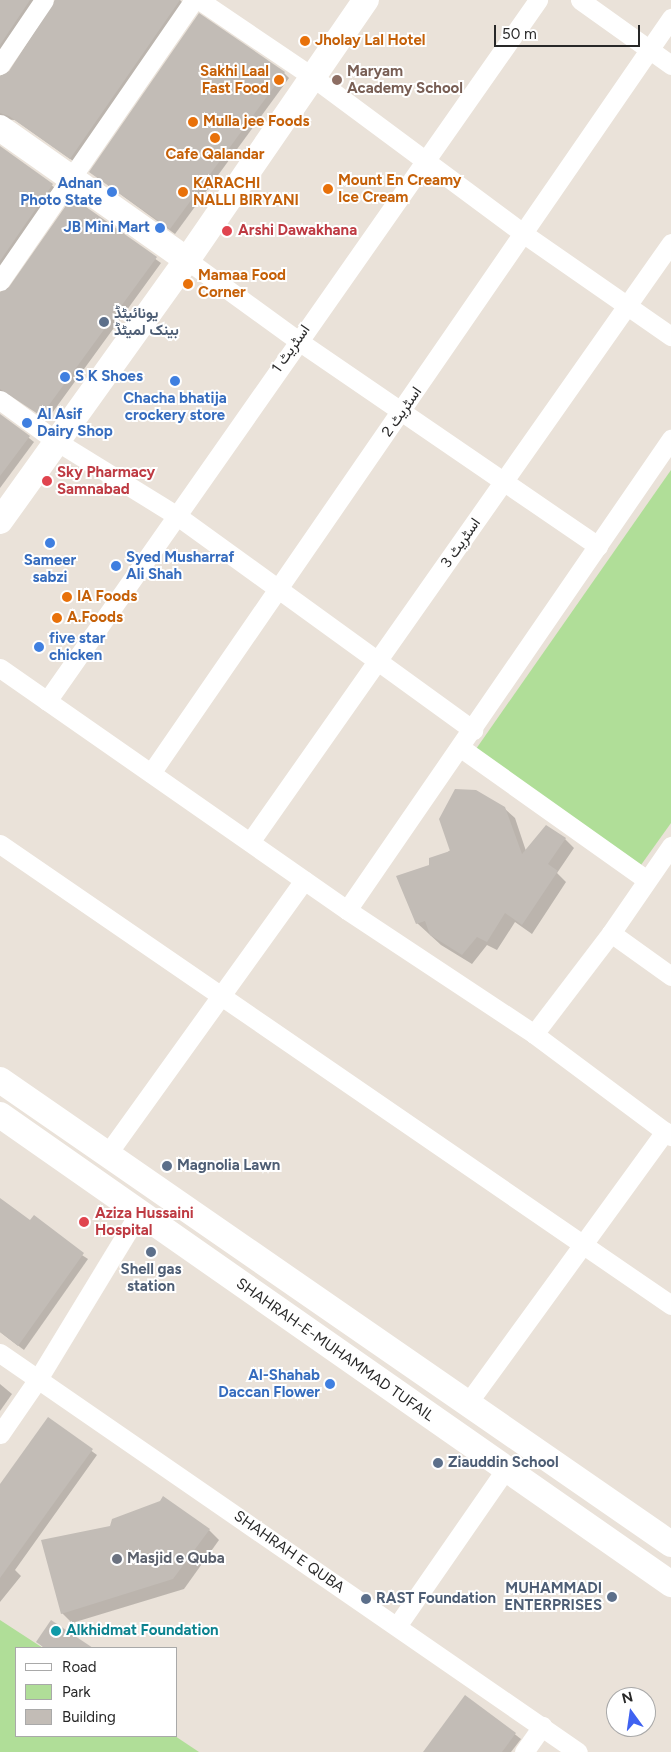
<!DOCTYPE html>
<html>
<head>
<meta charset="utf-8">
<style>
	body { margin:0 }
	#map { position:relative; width:671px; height:1752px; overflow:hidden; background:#eae2d9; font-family:Figtree,Vazirmatn,sans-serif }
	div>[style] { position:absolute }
	.green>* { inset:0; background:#b0de98 }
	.shadow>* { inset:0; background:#0003 }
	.building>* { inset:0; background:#c2bcb6 }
	.street>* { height:19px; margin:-9.5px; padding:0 9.5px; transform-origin:9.5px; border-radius:9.5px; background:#fff }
	.secondary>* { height:26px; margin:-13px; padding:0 13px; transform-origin:13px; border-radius:13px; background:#fff }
	.dots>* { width:14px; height:14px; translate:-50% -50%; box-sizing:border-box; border:2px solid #fff; border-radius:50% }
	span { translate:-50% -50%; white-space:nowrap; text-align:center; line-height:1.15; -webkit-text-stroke:4px #fff; paint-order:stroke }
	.food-label { font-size:15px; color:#c56008; font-weight:700 }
	.left { translate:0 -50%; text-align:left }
	.right { translate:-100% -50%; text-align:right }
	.education-label { font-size:15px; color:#785e54; font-weight:700 }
	.shop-label { font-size:15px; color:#366cbe; font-weight:700 }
	.health-label { font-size:15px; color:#be3a42; font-weight:700 }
	.service-label { font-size:15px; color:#4e5e75; font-weight:700 }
	.street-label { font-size:15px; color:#282828 }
	.worship-label { font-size:15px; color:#5b616d; font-weight:700 }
	.culture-label { font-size:15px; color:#0d838f; font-weight:700 }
	.legend { position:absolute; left:15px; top:1647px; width:162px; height:90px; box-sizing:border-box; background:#fff; border:1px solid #a9a9a9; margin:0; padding:6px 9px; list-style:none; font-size:15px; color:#282828 }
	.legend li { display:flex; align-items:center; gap:10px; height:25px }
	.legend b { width:25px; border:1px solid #a9a9a9 }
	.north { position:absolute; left:606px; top:1687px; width:50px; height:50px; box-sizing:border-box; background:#fff; border:1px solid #a9a9a9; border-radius:50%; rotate:346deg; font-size:14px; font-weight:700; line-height:20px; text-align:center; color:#282828 }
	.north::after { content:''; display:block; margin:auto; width:18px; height:22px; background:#3f62f1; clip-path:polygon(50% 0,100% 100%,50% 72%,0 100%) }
	.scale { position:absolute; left:494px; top:25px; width:146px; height:22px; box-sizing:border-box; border:2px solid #282828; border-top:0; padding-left:6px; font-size:15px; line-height:18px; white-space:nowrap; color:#282828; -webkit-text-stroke:4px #fff; paint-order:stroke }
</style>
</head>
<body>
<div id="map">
	<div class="green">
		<div style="clip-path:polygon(671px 470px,671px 823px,641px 865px,476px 749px)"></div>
		<div style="clip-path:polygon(0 1620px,43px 1648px,16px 1648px,16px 1736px,175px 1736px,199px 1752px,0 1752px)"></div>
	</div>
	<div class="shadow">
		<div style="clip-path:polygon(0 0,39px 0,0 57px)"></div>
		<div style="clip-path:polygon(55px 0,180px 0,185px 5px,76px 163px,15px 120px,0 119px,0 76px,10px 72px)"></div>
		<div style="clip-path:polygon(284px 73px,289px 78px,175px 234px,90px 172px)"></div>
		<div style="clip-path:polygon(0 148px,58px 190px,0 273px)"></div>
		<div style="clip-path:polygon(72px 199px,161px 263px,47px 420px,13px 395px,0 395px,0 293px,10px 288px)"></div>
		<div style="clip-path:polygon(0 415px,34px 442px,0 488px)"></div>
		<div style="clip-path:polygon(504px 808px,515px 818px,526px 851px,565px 839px,574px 848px,557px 873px,566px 882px,532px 934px,515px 922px,497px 950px,487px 945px,472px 964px,441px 945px,417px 923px,430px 866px)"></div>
		<div style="clip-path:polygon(0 1202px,88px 1259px,24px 1350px,0 1332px)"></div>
		<div style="clip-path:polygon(0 1384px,12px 1394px,0 1411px)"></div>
		<div style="clip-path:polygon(48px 1419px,97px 1455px,15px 1570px,21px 1576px,0 1602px,0 1486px)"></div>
		<div style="clip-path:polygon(209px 1530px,219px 1540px,184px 1589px,72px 1623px,62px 1613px)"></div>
		<div style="clip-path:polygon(52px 1622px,91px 1648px,44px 1648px,38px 1642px)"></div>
		<div style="clip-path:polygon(466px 1697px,521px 1739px,511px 1752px,427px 1752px)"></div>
	</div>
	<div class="building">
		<div style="clip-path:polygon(0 0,30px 0,0 45px)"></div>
		<div style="clip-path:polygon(55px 0,180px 0,70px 159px,9px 116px,0 113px,0 76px,9px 71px)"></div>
		<div style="clip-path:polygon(199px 13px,285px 72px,170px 229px,89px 172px)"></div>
		<div style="clip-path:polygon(0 146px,53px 184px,0 261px)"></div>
		<div style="clip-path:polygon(72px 197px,157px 257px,41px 416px,0 389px,0 292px,9px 287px)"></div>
		<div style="clip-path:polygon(0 414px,30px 436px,0 476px)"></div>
		<div style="clip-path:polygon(455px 789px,476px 790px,505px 807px,522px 854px,546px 825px,566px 838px,548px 864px,558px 871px,522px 925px,505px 913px,487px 942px,477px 937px,462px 955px,430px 935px,425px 921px,416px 924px,396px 876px,429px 865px,429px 858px,450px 851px,439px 819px)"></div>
		<div style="clip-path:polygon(0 1198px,30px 1220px,34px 1215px,84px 1253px,18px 1346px,0 1332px)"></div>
		<div style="clip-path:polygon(48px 1417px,93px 1449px,0 1578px,0 1484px)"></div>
		<div style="clip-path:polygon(163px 1496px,210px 1529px,173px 1579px,61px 1614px,41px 1540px,110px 1526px,112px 1519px,160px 1501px)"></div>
		<div style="clip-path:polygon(51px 1620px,93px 1648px,45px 1648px,36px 1642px)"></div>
		<div style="clip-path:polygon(465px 1695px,516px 1733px,502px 1752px,423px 1752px)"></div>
	</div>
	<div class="street">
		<div style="left:199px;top:0;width:139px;rotate:34.1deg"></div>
		<div style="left:314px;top:78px;width:262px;rotate:36.6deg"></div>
		<div style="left:524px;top:234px;width:179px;rotate:34.8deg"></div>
		<div style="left:580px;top:0;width:112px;rotate:35.5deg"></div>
		<div style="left:0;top:65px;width:78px;rotate:-55.9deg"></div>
		<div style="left:187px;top:260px;width:136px;rotate:36deg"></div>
		<div style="left:297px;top:340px;width:365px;rotate:34.4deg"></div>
		<div style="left:0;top:281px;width:341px;rotate:-55.4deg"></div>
		<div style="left:0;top:400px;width:69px;rotate:36.2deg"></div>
		<div style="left:56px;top:441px;width:141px;rotate:31.7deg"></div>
		<div style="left:176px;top:515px;width:367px;rotate:35.9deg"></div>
		<div style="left:0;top:668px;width:423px;rotate:34.9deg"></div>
		<div style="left:347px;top:910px;width:224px;rotate:33.5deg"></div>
		<div style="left:534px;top:1034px;width:171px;rotate:36.7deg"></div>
		<div style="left:47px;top:701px;width:856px;rotate:-54.99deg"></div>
		<div style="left:461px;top:748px;width:228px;rotate:35.4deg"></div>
		<div style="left:151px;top:773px;width:917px;rotate:-55.44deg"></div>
		<div style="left:250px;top:842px;width:732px;rotate:-54.9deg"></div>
		<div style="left:0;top:844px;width:814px;rotate:34.49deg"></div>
		<div style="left:347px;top:910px;width:572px;rotate:-55.48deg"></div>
		<div style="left:611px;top:933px;width:74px;rotate:35.6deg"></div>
		<div style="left:534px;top:1034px;width:127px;rotate:-52.7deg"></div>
		<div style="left:611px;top:933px;width:106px;rotate:-55.4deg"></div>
		<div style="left:108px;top:1153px;width:336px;rotate:-54.3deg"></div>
		<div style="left:0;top:1353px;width:702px;rotate:34.62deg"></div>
		<div style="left:467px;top:1404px;width:337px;rotate:-54deg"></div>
		<div style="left:0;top:1434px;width:67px;rotate:-55.4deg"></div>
		<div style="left:38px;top:1379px;width:194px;rotate:-58.7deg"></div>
		<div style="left:397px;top:1626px;width:190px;rotate:-55.3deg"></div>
		<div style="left:524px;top:1752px;width:32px;rotate:-55deg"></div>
	</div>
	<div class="secondary">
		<div style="left:0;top:128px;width:229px;rotate:35.2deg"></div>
		<div style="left:0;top:521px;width:321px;rotate:-54.4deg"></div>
		<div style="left:187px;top:260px;width:316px;rotate:-55.5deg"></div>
		<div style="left:0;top:1080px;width:816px;rotate:34.66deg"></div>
		<div style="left:0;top:1115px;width:819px;rotate:34.95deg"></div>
	</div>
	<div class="dots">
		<div style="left:305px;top:41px;background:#e8710a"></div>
		<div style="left:279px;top:80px;background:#e8710a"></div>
		<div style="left:337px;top:80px;background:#8d6e63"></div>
		<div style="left:193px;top:122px;background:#e8710a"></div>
		<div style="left:215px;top:138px;background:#e8710a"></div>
		<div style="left:328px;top:189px;background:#e8710a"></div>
		<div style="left:112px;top:192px;background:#3f7fe0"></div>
		<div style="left:183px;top:192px;background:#e8710a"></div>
		<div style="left:160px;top:228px;background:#3f7fe0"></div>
		<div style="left:227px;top:231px;background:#e0444e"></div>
		<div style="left:188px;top:284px;background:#e8710a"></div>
		<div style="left:104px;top:322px;background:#5c6f8a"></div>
		<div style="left:65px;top:377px;background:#3f7fe0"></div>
		<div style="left:175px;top:381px;background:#3f7fe0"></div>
		<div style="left:27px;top:423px;background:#3f7fe0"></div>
		<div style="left:47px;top:481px;background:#e0444e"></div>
		<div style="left:50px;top:543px;background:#3f7fe0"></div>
		<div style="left:116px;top:566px;background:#3f7fe0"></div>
		<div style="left:67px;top:597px;background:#e8710a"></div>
		<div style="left:57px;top:618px;background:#e8710a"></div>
		<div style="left:39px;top:647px;background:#3f7fe0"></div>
		<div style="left:167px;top:1166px;background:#5c6f8a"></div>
		<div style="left:84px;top:1222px;background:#e0444e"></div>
		<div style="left:151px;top:1252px;background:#5c6f8a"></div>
		<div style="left:330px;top:1384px;background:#3f7fe0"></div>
		<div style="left:438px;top:1463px;background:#5c6f8a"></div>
		<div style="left:117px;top:1559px;background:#6b7280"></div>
		<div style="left:612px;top:1597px;background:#5c6f8a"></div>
		<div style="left:366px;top:1599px;background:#5c6f8a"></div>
		<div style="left:56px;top:1631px;background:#0f9aa8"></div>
	</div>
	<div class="food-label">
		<span class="left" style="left:315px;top:41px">Jholay Lal Hotel</span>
		<span class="right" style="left:269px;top:80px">Sakhi Laal<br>Fast Food</span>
		<span class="left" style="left:203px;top:122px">Mulla jee Foods</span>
		<span style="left:215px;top:155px">Cafe Qalandar</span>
		<span class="left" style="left:338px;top:189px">Mount En Creamy<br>Ice Cream</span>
		<span class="left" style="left:193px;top:192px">KARACHI<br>NALLI BIRYANI</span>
		<span class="left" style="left:198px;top:284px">Mamaa Food<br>Corner</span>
		<span class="left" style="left:77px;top:597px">IA Foods</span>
		<span class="left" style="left:67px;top:618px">A.Foods</span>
	</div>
	<div class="education-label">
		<span class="left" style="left:347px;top:80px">Maryam<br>Academy School</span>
	</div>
	<div class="shop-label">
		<span class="right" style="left:102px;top:192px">Adnan<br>Photo State</span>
		<span class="right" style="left:150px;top:228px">JB Mini Mart</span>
		<span class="left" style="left:75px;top:377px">S K Shoes</span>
		<span style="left:175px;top:407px">Chacha bhatija<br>crockery store</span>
		<span class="left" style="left:37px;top:423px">Al Asif<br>Dairy Shop</span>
		<span class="left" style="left:126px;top:566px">Syed Musharraf<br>Ali Shah</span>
		<span style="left:50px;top:569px">Sameer<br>sabzi</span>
		<span class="left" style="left:49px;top:647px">five star<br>chicken</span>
		<span class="right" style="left:320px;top:1384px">Al-Shahab<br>Daccan Flower</span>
	</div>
	<div class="health-label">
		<span class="left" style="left:238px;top:231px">Arshi Dawakhana</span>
		<span class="left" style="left:57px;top:481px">Sky Pharmacy<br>Samnabad</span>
		<span class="left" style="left:95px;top:1222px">Aziza Hussaini<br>Hospital</span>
	</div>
	<div class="service-label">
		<span class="left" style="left:114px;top:322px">یونائیٹڈ<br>بینک لمیٹڈ</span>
		<span class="left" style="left:177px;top:1166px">Magnolia Lawn</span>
		<span style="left:151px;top:1278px">Shell gas<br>station</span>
		<span class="left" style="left:448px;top:1463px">Ziauddin School</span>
		<span class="right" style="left:602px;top:1597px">MUHAMMADI<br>ENTERPRISES</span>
		<span class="left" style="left:376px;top:1599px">RAST Foundation</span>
	</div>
	<div class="street-label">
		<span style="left:291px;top:349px;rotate:-55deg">اسٹریٹ 1</span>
		<span style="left:402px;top:412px;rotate:-55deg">اسٹریٹ 2</span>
		<span style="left:461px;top:543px;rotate:-55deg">اسٹریٹ 3</span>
		<span style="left:335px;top:1350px;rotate:35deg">SHAHRAH-E-MUHAMMAD TUFAIL</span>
		<span style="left:289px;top:1552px;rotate:35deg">SHAHRAH E QUBA</span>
	</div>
	<div class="worship-label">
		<span class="left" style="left:127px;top:1559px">Masjid e Quba</span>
	</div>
	<div class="culture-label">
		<span class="left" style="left:66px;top:1631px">Alkhidmat Foundation</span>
	</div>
	<ul class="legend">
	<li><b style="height:6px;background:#fff"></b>Road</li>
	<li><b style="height:14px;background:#b0de98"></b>Park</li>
	<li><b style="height:14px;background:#c2bcb6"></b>Building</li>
	</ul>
	<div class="north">N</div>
	<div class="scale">50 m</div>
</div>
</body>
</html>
